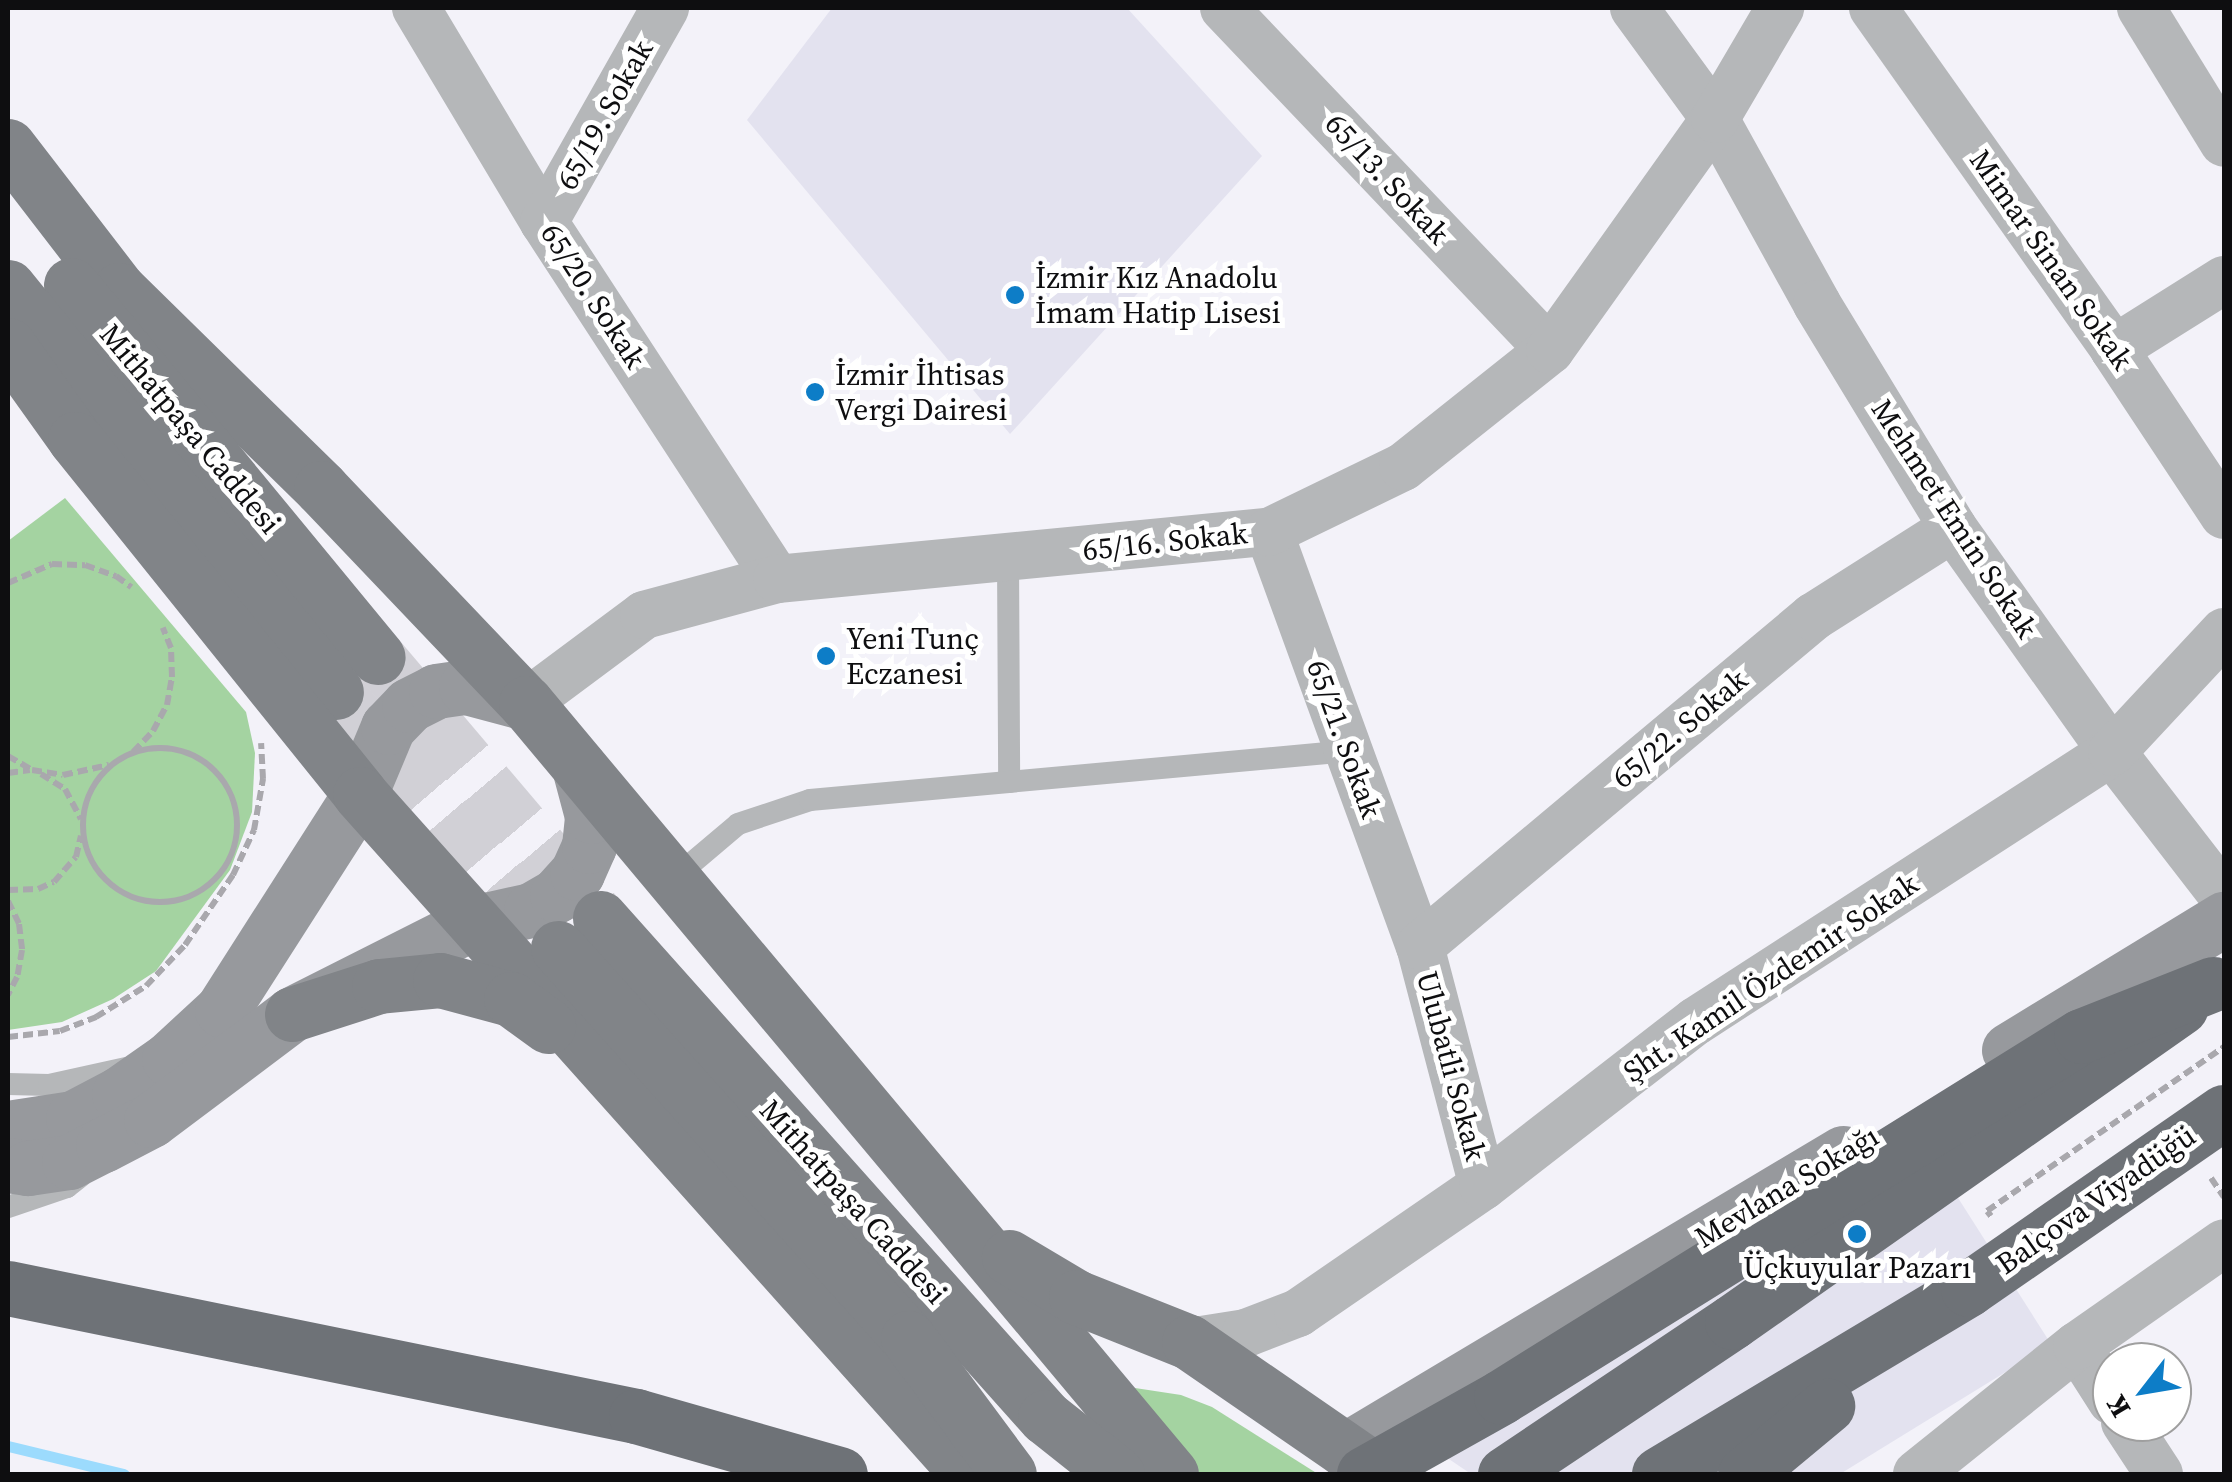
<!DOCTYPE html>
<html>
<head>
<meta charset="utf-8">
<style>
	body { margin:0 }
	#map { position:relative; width:2232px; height:1482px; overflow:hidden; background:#f3f2f9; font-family:"Source Serif 4",serif }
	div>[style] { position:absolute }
	.built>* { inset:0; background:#e3e2ef }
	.green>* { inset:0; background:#a4d3a1 }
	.stream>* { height:11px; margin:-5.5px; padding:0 5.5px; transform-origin:5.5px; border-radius:5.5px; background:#9cdbfd }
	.primary-tunnel>* { height:55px; margin-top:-27.5px; transform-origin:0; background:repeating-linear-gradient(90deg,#d1d0d6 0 55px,transparent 0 83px) }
	.path>* { height:6px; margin-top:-3px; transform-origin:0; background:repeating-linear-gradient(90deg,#a9a8ad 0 10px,transparent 0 15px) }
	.path>.ring { margin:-3px; padding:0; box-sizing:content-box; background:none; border:6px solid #a9a8ad; border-radius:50% }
	.lane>* { height:22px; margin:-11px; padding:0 11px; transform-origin:11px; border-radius:11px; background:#b5b7b9 }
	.street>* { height:48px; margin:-24px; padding:0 24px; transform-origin:24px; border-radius:24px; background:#b5b7b9 }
	.secondary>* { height:55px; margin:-27.5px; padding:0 27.5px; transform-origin:27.5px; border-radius:27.5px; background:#97999d }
	.primary>* { height:55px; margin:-27.5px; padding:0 27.5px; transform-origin:27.5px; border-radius:27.5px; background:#818488 }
	.highway>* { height:55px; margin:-27.5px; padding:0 27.5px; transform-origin:27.5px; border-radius:27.5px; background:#6e7277 }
	.highway-bridge>* { height:55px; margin:-27.5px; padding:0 27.5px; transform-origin:27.5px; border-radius:27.5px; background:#6e7277 }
	.dots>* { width:28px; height:28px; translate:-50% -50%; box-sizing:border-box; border:5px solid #fff; border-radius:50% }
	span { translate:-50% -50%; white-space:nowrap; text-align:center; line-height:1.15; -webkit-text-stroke:10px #fff; paint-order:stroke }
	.street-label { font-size:30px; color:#0e0e10 }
	.poi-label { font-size:30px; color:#0e0e10 }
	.left { translate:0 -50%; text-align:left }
	.frame { position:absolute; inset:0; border:10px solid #0e0e10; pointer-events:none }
	.north { position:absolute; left:2092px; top:1342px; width:100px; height:100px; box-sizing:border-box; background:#fff; border:2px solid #9f9f9f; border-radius:50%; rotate:239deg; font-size:28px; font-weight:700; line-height:40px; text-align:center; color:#0e0e10 }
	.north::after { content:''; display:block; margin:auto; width:35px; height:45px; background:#0d7dc7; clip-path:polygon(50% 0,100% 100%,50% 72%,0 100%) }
</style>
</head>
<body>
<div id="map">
	<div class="built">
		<div style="clip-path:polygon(832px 8px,1127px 8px,1262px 156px,1010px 434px,747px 120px)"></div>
		<div style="clip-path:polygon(1911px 1124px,2051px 1344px,1840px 1474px,1471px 1474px,1412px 1434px)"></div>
	</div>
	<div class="green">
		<div style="clip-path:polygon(65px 498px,246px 712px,255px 753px,252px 812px,230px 870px,156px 971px,113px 999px,62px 1022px,8px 1030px,8px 541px)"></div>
		<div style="clip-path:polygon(1122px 1386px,1181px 1395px,1212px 1407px,1318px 1474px,1190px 1474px)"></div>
	</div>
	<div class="stream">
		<div style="left:8px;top:1446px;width:119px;rotate:13.6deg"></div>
	</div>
	<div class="primary-tunnel">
		<div style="left:378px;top:657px;width:340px;rotate:49.7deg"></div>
		<div style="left:336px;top:692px;width:332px;rotate:49.2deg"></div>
	</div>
	<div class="path">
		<div style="left:8px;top:583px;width:48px;rotate:-23.4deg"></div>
		<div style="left:52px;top:564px;width:33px;rotate:2deg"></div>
		<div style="left:85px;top:565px;width:33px;rotate:20deg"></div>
		<div style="left:116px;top:576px;width:19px;rotate:36deg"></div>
		<div class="ring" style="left:83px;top:748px;width:148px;height:148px"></div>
		<div style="left:133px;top:752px;width:29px;rotate:-46deg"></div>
		<div style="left:153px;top:731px;width:30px;rotate:-62deg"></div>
		<div style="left:167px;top:705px;width:28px;rotate:-80deg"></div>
		<div style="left:172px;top:677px;width:29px;rotate:-92deg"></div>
		<div style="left:171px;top:648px;width:22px;rotate:-112deg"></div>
		<div style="left:8px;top:756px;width:28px;rotate:30deg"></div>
		<div style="left:32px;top:770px;width:31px;rotate:9deg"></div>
		<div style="left:63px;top:775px;width:47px;rotate:-12.3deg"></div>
		<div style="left:8px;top:773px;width:22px;rotate:-8deg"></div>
		<div style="left:41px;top:774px;width:28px;rotate:32deg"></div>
		<div style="left:65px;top:789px;width:34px;rotate:62deg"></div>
		<div style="left:8px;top:890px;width:30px;rotate:-2deg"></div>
		<div style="left:38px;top:889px;width:17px;rotate:-24deg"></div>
		<div style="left:54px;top:882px;width:33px;rotate:-49deg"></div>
		<div style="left:76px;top:857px;width:22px;rotate:-77deg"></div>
		<div style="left:8px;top:901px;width:25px;rotate:64deg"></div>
		<div style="left:19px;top:924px;width:26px;rotate:83deg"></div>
		<div style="left:22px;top:950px;width:27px;rotate:100deg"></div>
		<div style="left:17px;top:977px;width:20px;rotate:117deg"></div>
		<div style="left:8px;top:1037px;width:52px;rotate:-6.6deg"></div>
		<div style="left:60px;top:1031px;width:39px;rotate:-21deg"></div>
		<div style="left:96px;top:1017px;width:59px;rotate:-31.8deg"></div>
		<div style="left:146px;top:986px;width:57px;rotate:-46.4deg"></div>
		<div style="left:185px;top:945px;width:85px;rotate:-55.6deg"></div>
		<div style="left:233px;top:875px;width:50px;rotate:-65deg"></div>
		<div style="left:254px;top:830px;width:52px;rotate:-80deg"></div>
		<div style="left:263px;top:779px;width:36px;rotate:-93deg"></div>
		<div style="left:2211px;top:1178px;width:23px;rotate:56deg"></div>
		<div style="left:1991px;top:1216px;width:6px;rotate:-129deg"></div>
		<div style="left:1987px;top:1211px;width:288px;rotate:-34.7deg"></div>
	</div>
	<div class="lane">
		<div style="left:1008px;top:557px;width:225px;rotate:89.7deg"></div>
		<div style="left:673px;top:879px;width:85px;rotate:-40.2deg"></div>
		<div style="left:738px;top:824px;width:76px;rotate:-18.4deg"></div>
		<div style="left:810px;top:800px;width:541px;rotate:-5.19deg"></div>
		<div style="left:8px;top:1084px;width:41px;rotate:1.4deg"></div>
		<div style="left:49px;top:1085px;width:79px;rotate:-12.4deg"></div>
		<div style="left:8px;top:1207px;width:62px;rotate:-18.7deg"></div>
		<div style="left:67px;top:1187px;width:18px;rotate:-38deg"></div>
	</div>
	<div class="street">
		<div style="left:416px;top:8px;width:249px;rotate:59.1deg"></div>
		<div style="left:544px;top:222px;width:426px;rotate:56.9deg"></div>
		<div style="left:1224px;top:8px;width:472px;rotate:46.4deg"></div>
		<div style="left:1634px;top:8px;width:137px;rotate:53.9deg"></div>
		<div style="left:1715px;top:119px;width:211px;rotate:61.1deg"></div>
		<div style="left:1817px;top:304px;width:262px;rotate:58.7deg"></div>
		<div style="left:1953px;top:528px;width:275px;rotate:54.6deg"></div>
		<div style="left:2112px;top:752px;width:183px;rotate:52.3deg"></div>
		<div style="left:1873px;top:8px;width:418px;rotate:54.7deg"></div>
		<div style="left:2114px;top:349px;width:199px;rotate:56.5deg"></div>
		<div style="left:2141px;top:8px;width:158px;rotate:58.4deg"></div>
		<div style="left:544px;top:222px;width:246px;rotate:-60.5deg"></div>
		<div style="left:2114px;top:349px;width:130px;rotate:-32.1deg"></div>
		<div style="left:1269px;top:532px;width:441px;rotate:70deg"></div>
		<div style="left:1420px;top:946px;width:248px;rotate:75.3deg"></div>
		<div style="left:526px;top:703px;width:147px;rotate:-36.7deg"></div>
		<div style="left:644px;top:615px;width:138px;rotate:-15.1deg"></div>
		<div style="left:777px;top:579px;width:494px;rotate:-5.5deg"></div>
		<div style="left:1269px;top:532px;width:149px;rotate:-25.9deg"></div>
		<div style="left:1403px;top:467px;width:188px;rotate:-38.5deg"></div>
		<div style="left:1550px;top:350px;width:284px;rotate:-54.5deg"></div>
		<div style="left:1715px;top:119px;width:129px;rotate:-59.6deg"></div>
		<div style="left:1420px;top:946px;width:513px;rotate:-39.93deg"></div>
		<div style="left:1813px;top:617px;width:166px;rotate:-32.4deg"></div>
		<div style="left:1189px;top:1342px;width:58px;rotate:-9deg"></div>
		<div style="left:1246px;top:1333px;width:56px;rotate:-21deg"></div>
		<div style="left:1298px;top:1313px;width:224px;rotate:-34.5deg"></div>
		<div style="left:1483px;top:1186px;width:269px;rotate:-37.8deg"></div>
		<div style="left:1696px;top:1021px;width:495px;rotate:-32.9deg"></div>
		<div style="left:2112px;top:752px;width:164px;rotate:-47deg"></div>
		<div style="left:2077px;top:1346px;width:65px;rotate:57.5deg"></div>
		<div style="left:2125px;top:1422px;width:62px;rotate:56.8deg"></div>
		<div style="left:1917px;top:1474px;width:205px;rotate:-38.7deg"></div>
		<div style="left:2077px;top:1346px;width:179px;rotate:-35deg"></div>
	</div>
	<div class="secondary">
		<div style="left:2009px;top:1050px;width:252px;rotate:-31.4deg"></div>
		<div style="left:8px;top:1128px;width:66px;rotate:-8.7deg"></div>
		<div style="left:73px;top:1118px;width:52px;rotate:-27.6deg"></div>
		<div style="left:119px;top:1094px;width:61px;rotate:-35deg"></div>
		<div style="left:169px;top:1059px;width:72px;rotate:-42.8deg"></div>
		<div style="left:222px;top:1010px;width:256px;rotate:-57.4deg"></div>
		<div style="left:360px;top:794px;width:73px;rotate:-67.3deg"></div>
		<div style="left:388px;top:727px;width:30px;rotate:-46deg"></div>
		<div style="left:409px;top:705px;width:30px;rotate:-27deg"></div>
		<div style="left:436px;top:691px;width:30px;rotate:-8deg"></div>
		<div style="left:466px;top:687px;width:62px;rotate:14.9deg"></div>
		<div style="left:8px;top:1165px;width:20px;rotate:9deg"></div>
		<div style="left:28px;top:1168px;width:41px;rotate:-8.3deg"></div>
		<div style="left:69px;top:1162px;width:38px;rotate:-27deg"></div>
		<div style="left:103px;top:1145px;width:54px;rotate:-27.5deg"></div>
		<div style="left:151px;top:1120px;width:176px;rotate:-36.9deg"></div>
		<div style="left:292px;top:1014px;width:202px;rotate:-26.8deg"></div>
		<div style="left:472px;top:923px;width:60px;rotate:-12.4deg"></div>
		<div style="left:531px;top:910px;width:30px;rotate:-30deg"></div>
		<div style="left:557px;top:895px;width:30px;rotate:-48deg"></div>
		<div style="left:577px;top:873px;width:30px;rotate:-66deg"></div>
		<div style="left:589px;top:846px;width:30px;rotate:-84deg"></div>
		<div style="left:592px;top:816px;width:51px;rotate:-104.9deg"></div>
		<div style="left:1345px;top:1450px;width:580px;rotate:-30.81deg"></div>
	</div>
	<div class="primary">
		<div style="left:8px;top:146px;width:182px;rotate:52.4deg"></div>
		<div style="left:119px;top:290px;width:283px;rotate:44.4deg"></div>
		<div style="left:321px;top:488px;width:297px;rotate:46.4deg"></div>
		<div style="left:526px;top:703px;width:1005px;rotate:50.08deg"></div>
		<div style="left:71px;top:285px;width:482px;rotate:50.5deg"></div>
		<div style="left:8px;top:287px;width:521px;rotate:51deg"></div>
		<div style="left:8px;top:345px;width:115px;rotate:54.5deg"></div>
		<div style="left:75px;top:439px;width:455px;rotate:51.2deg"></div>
		<div style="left:360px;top:794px;width:912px;rotate:48.2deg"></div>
		<div style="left:600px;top:918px;width:669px;rotate:48.27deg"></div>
		<div style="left:1045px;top:1417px;width:92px;rotate:38.4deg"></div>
		<div style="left:558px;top:948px;width:524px;rotate:48.09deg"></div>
		<div style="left:908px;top:1338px;width:169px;rotate:53.4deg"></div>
		<div style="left:292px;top:1014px;width:91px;rotate:-17.8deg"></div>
		<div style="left:379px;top:986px;width:61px;rotate:-5.6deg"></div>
		<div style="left:440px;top:980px;width:73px;rotate:15deg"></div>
		<div style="left:511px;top:999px;width:46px;rotate:36.1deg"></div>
		<div style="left:1009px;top:1257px;width:78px;rotate:30.8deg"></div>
		<div style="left:1076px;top:1297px;width:122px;rotate:21.7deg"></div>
		<div style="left:1189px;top:1342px;width:232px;rotate:34.6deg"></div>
	</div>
	<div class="highway">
		<div style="left:8px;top:1288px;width:641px;rotate:11.52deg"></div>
		<div style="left:636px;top:1416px;width:212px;rotate:15.9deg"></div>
		<div style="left:1505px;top:1474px;width:273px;rotate:-33.8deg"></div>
		<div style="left:1732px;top:1322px;width:548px;rotate:-35.05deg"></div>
		<div style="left:1659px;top:1474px;width:360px;rotate:-30.9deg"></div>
		<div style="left:1745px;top:1474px;width:107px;rotate:-39.7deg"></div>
	</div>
	<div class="highway-bridge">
		<div style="left:1968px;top:1289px;width:311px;rotate:-34.7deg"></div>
		<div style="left:1364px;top:1474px;width:157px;rotate:-29.3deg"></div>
		<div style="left:1501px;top:1397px;width:683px;rotate:-31.9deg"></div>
		<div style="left:2081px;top:1036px;width:142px;rotate:-21.5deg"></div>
	</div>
	<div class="dots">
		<div style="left:1015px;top:295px;background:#0d7dc7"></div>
		<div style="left:815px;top:392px;background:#0d7dc7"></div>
		<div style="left:826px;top:656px;background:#0d7dc7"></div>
		<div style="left:1857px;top:1234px;background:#0d7dc7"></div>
	</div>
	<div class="street-label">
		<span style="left:605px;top:115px;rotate:-61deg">65/19. Sokak</span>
		<span style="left:1387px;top:179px;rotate:47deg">65/13. Sokak</span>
		<span style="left:2051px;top:260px;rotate:55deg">Mimar Sinan Sokak</span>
		<span style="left:593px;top:296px;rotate:57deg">65/20. Sokak</span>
		<span style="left:190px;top:429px;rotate:50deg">Mithatpaşa Caddesi</span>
		<span style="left:1954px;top:519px;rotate:57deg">Mehmet Emin Sokak</span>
		<span style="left:1165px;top:542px;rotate:-6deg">65/16. Sokak</span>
		<span style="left:1680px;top:729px;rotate:-40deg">65/22. Sokak</span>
		<span style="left:1344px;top:739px;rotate:70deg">65/21. Sokak</span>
		<span style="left:1771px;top:978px;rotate:-34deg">Şht. Kamil Özdemir Sokak</span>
		<span style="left:1451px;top:1066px;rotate:75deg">Ulubatli Sokak</span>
		<span style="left:1787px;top:1187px;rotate:-31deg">Mevlana Sokağı</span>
		<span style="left:2096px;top:1200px;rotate:-35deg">Balçova Viyadüğü</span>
		<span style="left:853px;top:1202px;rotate:48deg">Mithatpaşa Caddesi</span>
	</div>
	<div class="poi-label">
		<span class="left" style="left:1035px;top:295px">İzmir Kız Anadolu<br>İmam Hatip Lisesi</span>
		<span class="left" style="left:835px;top:392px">İzmir İhtisas<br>Vergi Dairesi</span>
		<span class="left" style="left:846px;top:656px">Yeni Tunç<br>Eczanesi</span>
		<span style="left:1857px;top:1268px">Üçkuyular Pazarı</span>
	</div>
	<div class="frame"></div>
	<div class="north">K</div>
</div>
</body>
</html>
